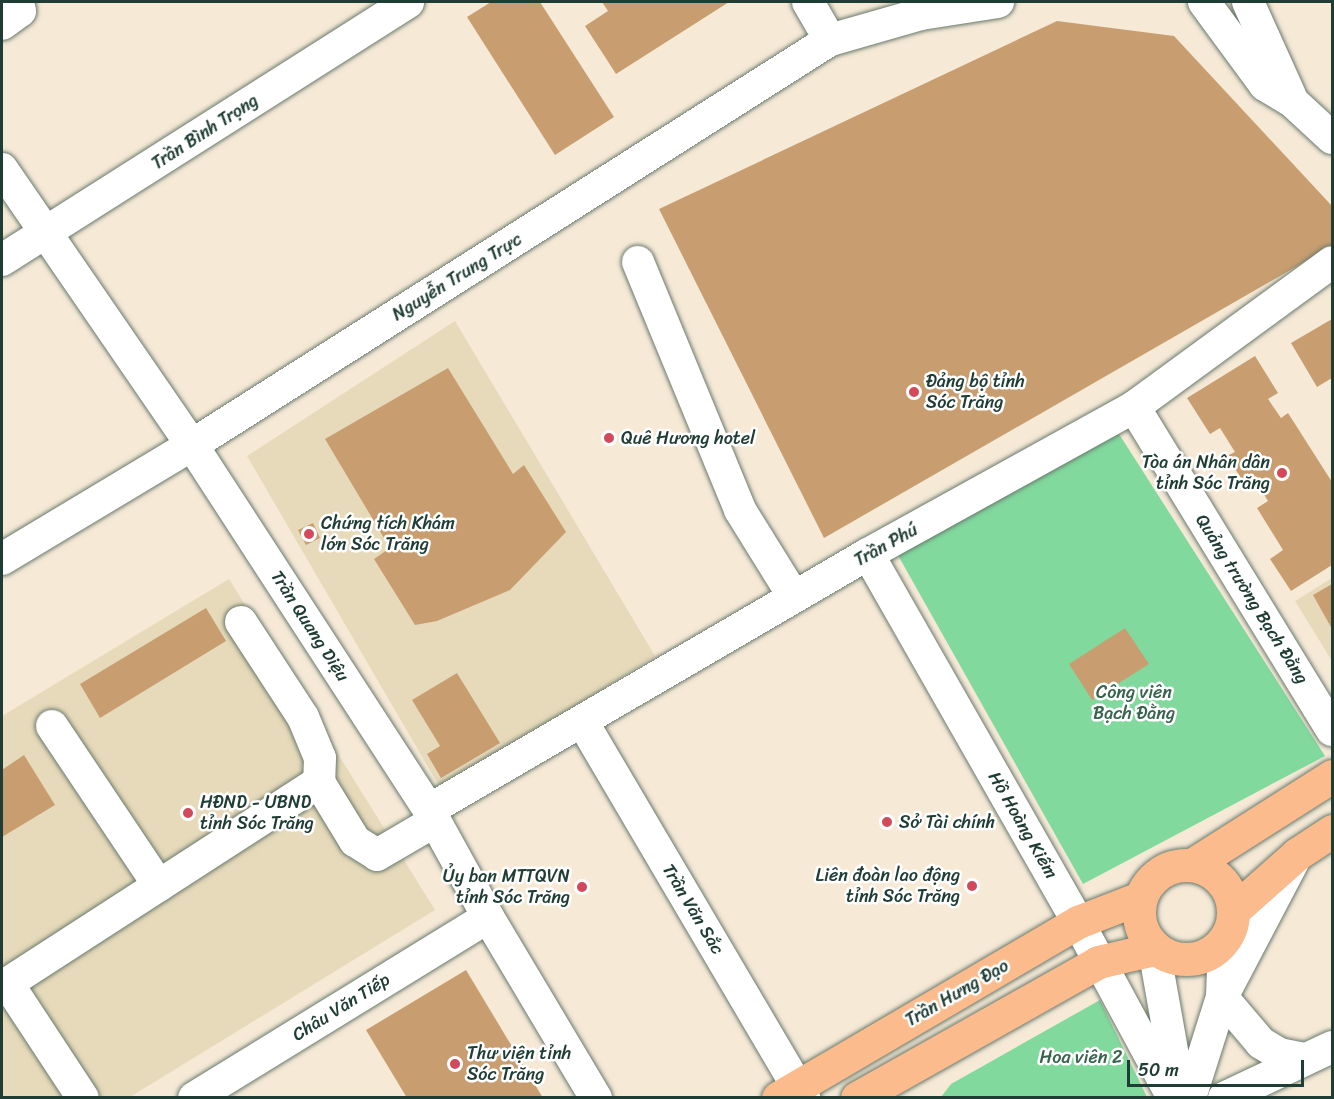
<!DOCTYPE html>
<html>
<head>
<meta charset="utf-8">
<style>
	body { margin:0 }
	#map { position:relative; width:1334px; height:1099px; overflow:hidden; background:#f6ead7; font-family:Sriracha,sans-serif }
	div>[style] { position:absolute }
	.built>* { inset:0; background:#e6daba }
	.green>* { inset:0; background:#82d99e }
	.building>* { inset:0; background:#c89e71 }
	.roads { filter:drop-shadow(0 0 2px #6a7a6d) drop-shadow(0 0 2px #6a7a6d) }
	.minor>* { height:32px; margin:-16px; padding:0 16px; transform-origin:16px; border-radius:16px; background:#fff }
	.major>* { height:33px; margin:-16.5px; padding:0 16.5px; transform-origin:16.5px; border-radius:16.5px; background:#fbbb8c }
	.major>.ring { margin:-16.5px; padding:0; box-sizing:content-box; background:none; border:33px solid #fbbb8c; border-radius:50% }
	.dots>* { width:16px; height:16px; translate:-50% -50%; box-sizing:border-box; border:3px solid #fff; border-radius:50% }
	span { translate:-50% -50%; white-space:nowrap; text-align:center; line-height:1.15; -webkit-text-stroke:5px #fff; paint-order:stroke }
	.street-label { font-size:18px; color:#1f3d34 }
	.poi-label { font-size:18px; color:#1f3d34 }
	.left { translate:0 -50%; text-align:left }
	.right { translate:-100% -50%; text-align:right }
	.park-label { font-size:18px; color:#38644e }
	.frame { position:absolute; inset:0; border:3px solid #1f3d34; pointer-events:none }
	.scale { position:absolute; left:1127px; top:1060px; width:177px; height:27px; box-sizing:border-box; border:3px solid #1f3d34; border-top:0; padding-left:8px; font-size:18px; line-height:21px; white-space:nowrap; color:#1f3d34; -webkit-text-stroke:4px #fff; paint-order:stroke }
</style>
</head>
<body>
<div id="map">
	<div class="built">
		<div style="clip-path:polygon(455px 321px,655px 656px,442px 791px,247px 456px)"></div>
		<div style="clip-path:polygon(1332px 578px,1332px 661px,1295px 601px)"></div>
		<div style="clip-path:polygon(229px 579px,435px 910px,130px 1097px,2px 1098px,2px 716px)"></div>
	</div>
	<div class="green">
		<div style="clip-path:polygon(1119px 434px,1325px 756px,1083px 884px,895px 550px)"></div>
		<div style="clip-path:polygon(1100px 1000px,1147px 1097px,941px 1097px,951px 1084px)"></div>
	</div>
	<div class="building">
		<div style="clip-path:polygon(491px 2px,540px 2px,614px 117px,555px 155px,467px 17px)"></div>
		<div style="clip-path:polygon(602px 2px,729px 2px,616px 74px,585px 26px,608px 11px)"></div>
		<div style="clip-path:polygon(1057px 21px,1174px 36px,1332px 206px,1332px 246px,824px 538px,659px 209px)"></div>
		<div style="clip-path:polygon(1332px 319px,1332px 378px,1317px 387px,1291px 343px)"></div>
		<div style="clip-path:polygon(1255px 356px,1278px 393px,1268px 399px,1281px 418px,1288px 413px,1332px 482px,1332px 565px,1291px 591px,1270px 559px,1283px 550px,1257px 508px,1268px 501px,1253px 477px,1244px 483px,1227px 456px,1235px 452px,1220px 428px,1210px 434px,1187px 398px)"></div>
		<div style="clip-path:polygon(448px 368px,513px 474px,524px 465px,566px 532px,510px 590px,437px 621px,415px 625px,374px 559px,390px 548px,325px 439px)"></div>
		<div style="clip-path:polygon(313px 523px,320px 538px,306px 545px,298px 530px)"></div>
		<div style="clip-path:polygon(1332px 584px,1332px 629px,1313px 595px)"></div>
		<div style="clip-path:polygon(206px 608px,226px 641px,100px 718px,80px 684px)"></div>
		<div style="clip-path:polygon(1125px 628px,1149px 664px,1092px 700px,1069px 664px)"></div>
		<div style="clip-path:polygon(457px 673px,500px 743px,441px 778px,427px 754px,440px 746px,412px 700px)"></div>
		<div style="clip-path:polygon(24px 755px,55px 805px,2px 837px,2px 770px)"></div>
		<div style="clip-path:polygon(466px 970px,543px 1098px,407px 1098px,366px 1030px)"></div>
	</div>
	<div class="roads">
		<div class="minor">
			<div style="left:808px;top:2px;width:44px;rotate:59.9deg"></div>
			<div style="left:1204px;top:2px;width:103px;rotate:53.7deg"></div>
			<div style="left:1265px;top:85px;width:33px;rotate:31deg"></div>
			<div style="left:1293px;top:102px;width:53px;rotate:42.7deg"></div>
			<div style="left:1248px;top:2px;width:102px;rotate:65.7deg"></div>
			<div style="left:2px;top:24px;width:22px;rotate:-36deg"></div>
			<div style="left:20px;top:11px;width:9px;rotate:-103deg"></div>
			<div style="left:2px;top:169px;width:335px;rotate:55.5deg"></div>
			<div style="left:192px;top:445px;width:435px;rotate:57deg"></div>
			<div style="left:429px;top:810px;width:122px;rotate:61.1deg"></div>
			<div style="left:488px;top:917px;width:211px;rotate:59.2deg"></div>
			<div style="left:2px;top:260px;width:481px;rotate:-32.4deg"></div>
			<div style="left:638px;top:262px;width:268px;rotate:67.6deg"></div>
			<div style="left:740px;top:510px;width:102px;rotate:58.2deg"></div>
			<div style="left:1134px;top:407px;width:379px;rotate:58.5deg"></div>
			<div style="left:868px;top:554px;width:424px;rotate:60.3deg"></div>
			<div style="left:1078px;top:922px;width:200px;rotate:61.6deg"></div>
			<div style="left:2px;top:559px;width:222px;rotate:-31deg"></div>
			<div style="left:192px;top:445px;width:756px;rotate:-32.41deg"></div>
			<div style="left:830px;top:40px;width:95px;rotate:-15.9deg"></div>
			<div style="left:921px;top:14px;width:78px;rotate:-8.9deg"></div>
			<div style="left:241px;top:622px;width:113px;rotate:56.9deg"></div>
			<div style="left:303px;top:717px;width:44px;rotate:67.5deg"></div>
			<div style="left:320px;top:758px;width:24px;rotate:92deg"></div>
			<div style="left:319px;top:782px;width:69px;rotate:58.6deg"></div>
			<div style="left:355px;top:841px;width:26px;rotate:32deg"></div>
			<div style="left:377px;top:855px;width:67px;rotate:-30.4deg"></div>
			<div style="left:582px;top:721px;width:438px;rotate:59.5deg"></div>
			<div style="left:52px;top:726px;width:192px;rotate:56.2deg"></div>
			<div style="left:429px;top:810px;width:508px;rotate:-30.25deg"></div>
			<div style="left:868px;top:554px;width:304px;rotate:-28.9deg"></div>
			<div style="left:1134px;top:407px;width:245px;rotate:-36.2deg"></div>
			<div style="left:1224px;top:942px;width:55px;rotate:92.1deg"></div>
			<div style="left:1222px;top:997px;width:60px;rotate:49.7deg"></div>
			<div style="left:1261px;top:1043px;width:21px;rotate:31deg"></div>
			<div style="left:1279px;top:1054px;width:26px;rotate:11deg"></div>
			<div style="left:1154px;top:949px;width:143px;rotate:79.9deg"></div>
			<div style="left:8px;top:984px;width:136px;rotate:56.7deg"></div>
			<div style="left:2px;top:987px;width:378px;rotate:-32.9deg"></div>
			<div style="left:194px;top:1098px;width:345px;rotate:-31.6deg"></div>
			<div style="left:1190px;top:1098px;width:106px;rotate:-72.4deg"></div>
			<div style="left:1222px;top:997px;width:157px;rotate:-62.3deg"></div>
			<div style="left:1224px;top:1098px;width:119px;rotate:-25.3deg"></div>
		</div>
		<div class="major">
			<div class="ring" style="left:1139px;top:865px;width:61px;height:61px"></div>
			<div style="left:1192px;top:865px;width:166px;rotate:-32.4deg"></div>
			<div style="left:1234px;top:910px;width:84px;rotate:-41.6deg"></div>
			<div style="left:1297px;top:854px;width:42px;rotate:-33.3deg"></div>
			<div style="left:778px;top:1098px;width:348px;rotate:-30.4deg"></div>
			<div style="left:1078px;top:922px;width:66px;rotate:-21.2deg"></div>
			<div style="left:857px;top:1098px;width:277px;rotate:-29.4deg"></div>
			<div style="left:1098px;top:962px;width:57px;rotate:-13.1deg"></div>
		</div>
	</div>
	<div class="dots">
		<div style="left:914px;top:392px;background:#d1495b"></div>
		<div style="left:609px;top:438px;background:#d1495b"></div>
		<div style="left:1282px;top:473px;background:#d1495b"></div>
		<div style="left:309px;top:534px;background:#d1495b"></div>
		<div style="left:188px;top:813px;background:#d1495b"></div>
		<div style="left:887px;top:822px;background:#d1495b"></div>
		<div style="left:972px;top:886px;background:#d1495b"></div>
		<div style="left:582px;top:887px;background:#d1495b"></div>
		<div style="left:455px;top:1064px;background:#d1495b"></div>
	</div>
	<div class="street-label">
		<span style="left:205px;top:132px;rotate:-33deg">Trần Bình Trọng</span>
		<span style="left:457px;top:277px;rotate:-32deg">Nguyễn Trung Trực</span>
		<span style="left:886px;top:545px;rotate:-29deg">Trần Phú</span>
		<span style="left:1252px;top:599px;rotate:58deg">Quảng trường Bạch Đằng</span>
		<span style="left:310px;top:626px;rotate:57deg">Trần Quang Diệu</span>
		<span style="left:1023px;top:825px;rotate:60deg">Hồ Hoàng Kiếm</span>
		<span style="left:693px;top:909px;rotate:59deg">Trần Văn Sắc</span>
		<span style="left:957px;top:993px;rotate:-30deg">Trần Hưng Đạo</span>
		<span style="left:341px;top:1007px;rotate:-32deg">Châu Văn Tiếp</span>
	</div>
	<div class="poi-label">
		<span class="left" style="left:926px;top:392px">Đảng bộ tỉnh<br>Sóc Trăng</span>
		<span class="left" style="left:621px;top:438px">Quê Hương hotel</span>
		<span class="right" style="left:1270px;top:473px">Tòa án Nhân dân<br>tỉnh Sóc Trăng</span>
		<span class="left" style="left:321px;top:534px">Chứng tích Khám<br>lớn Sóc Trăng</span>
		<span class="left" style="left:200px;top:813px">HĐND - UBND<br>tỉnh Sóc Trăng</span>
		<span class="left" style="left:899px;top:822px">Sở Tài chính</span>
		<span class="right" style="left:960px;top:886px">Liên đoàn lao động<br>tỉnh Sóc Trăng</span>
		<span class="right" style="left:570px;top:887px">Ủy ban MTTQVN<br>tỉnh Sóc Trăng</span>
		<span class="left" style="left:467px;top:1064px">Thư viện tỉnh<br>Sóc Trăng</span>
	</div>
	<div class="park-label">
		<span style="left:1134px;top:703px">Công viên<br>Bạch Đằng</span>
		<span style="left:1081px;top:1057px">Hoa viên 2</span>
	</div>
	<div class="frame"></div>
	<div class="scale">50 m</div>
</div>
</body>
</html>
